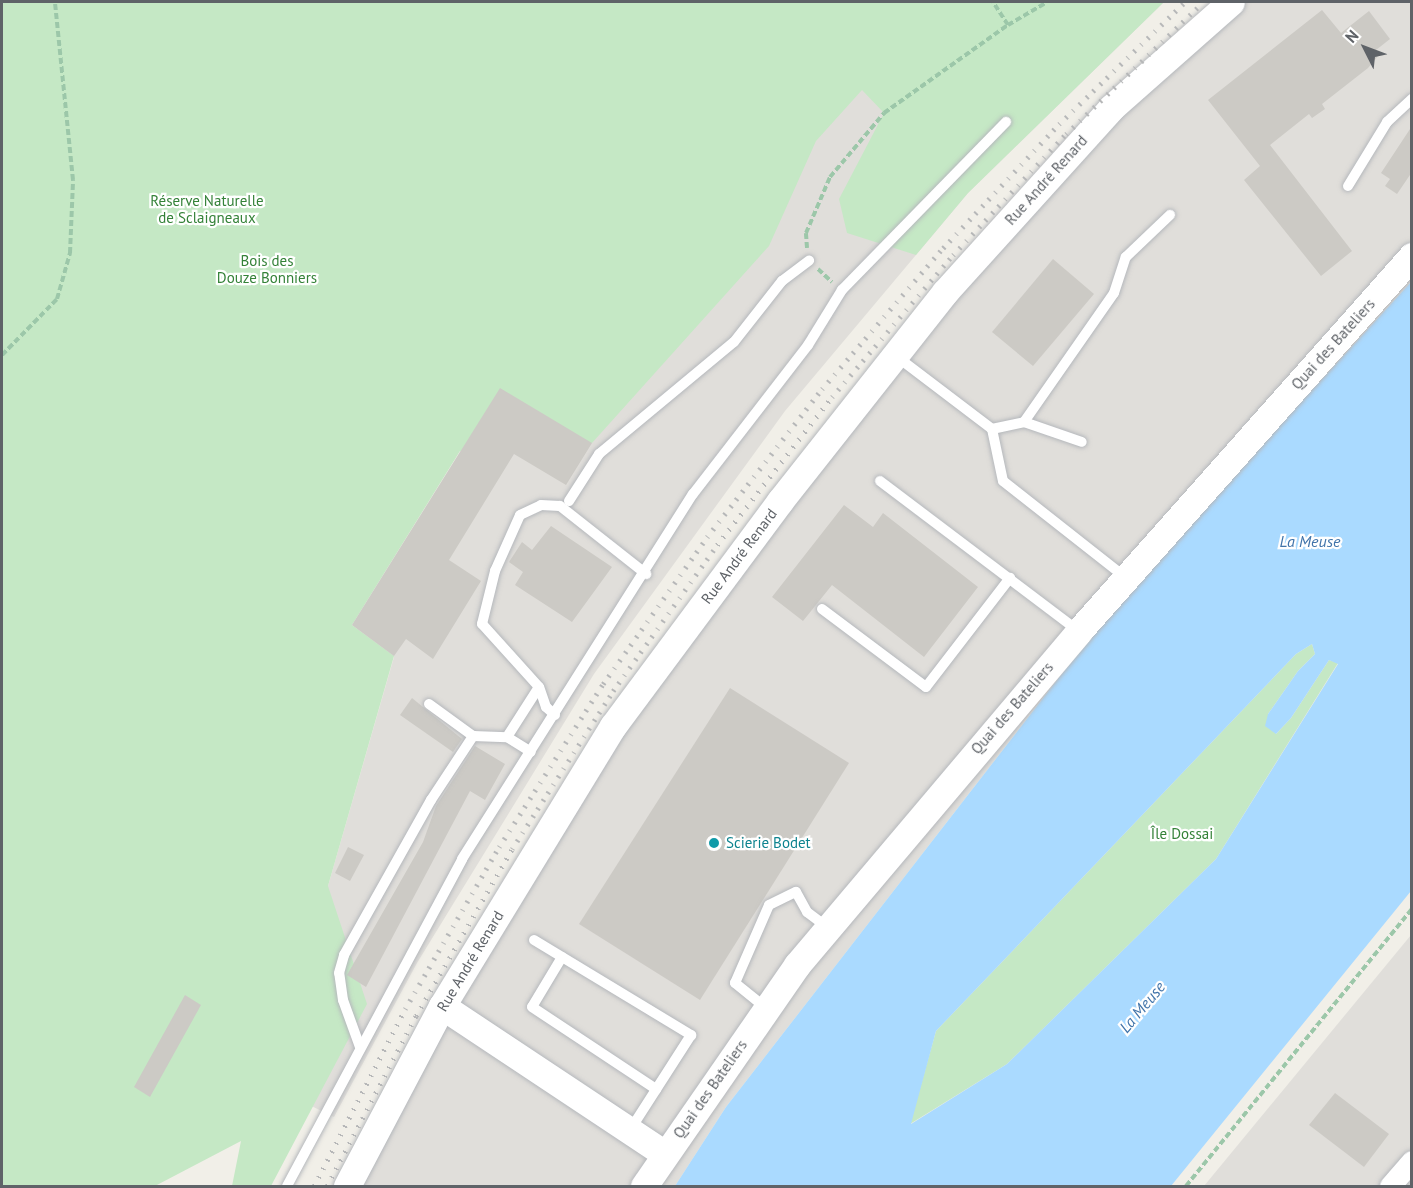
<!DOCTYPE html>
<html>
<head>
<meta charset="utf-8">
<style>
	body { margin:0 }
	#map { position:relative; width:1413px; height:1188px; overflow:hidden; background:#f1efe8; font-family:"PT Sans",sans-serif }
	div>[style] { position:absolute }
	.industrial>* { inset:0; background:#e0deda }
	.green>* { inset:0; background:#c5e8c5 }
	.water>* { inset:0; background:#aadaff }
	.building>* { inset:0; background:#cccac5 }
	.path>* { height:4px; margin-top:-2px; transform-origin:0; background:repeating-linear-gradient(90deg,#9cc7a9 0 6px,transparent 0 9px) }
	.roads { filter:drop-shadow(0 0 2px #b5b8bc) drop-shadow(0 0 2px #b5b8bc) }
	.service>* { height:10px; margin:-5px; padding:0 5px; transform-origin:5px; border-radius:5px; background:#fff }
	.minor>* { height:21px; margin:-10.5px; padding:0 10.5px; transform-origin:10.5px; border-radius:10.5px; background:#fff }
	.tertiary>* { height:27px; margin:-13.5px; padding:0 13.5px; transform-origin:13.5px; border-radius:13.5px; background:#fff }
	.rail>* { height:4.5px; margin-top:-2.25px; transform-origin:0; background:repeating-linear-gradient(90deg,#b6b7b8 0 1.5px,transparent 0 9.5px) }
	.dots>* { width:16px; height:16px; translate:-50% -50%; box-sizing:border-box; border:3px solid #fff; border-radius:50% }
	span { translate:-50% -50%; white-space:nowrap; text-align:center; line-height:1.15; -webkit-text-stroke:4.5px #fff; paint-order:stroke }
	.street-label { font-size:15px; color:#5f6368 }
	.park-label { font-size:15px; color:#348238 }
	.culture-label { font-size:15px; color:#0d838f }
	.left { translate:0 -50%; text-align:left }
	.water-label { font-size:16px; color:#4174aa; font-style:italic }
	.frame { position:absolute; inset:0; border:3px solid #5f6368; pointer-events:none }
	.north { position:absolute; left:1335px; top:18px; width:60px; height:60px; -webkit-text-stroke:4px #fff; paint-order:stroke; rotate:312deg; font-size:16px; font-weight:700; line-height:24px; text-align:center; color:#5f6368 }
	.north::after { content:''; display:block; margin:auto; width:21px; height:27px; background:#5f6368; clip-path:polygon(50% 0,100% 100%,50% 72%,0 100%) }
</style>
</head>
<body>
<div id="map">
	<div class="industrial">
		<div style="clip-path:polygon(1164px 2px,968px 193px,785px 411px,594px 674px,417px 963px,334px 1117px,227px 1065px,328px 886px,394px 657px,352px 625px,499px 389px,780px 65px)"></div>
		<div style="clip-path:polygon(1218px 2px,1411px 2px,1411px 282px,1116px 604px,726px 1107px,675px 1186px,338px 1186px,435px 1006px,826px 434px)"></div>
		<div style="clip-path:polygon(1411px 935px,1411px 1186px,1204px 1186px)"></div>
	</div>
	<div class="green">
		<div style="clip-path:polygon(2px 2px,1164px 2px,968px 193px,916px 255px,847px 233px,839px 199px,884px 113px,862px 90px,816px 141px,769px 246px,592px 443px,460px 451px,352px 625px,394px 656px,328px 886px,367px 1004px,271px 1186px,232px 1186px,241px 1141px,155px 1186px,2px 1186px)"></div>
		<div style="clip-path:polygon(1312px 644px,1315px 654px,1298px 671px,1268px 714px,1276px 734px,1291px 718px,1329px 660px,1338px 663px,1216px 859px,1007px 1064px,910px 1124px,936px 1031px,1296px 654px)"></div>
	</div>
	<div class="water">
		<div style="clip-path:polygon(evenodd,1411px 282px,1411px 891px,1171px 1186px,675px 1186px,726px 1107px,1116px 604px,1411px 282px,1312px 644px,1315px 654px,1298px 671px,1268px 714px,1265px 726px,1276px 734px,1291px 718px,1329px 660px,1338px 664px,1216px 859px,1007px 1064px,911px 1124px,936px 1031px,1296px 654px,1312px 644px)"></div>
	</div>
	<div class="building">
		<div style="clip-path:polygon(1322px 10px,1341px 33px,1369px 11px,1390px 39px,1376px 50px,1379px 55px,1368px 68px,1322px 104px,1325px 109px,1312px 118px,1309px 114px,1270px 145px,1352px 251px,1321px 276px,1244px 180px,1260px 166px,1208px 100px)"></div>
		<div style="clip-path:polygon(1412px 126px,1412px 172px,1397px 194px,1385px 186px,1390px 179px,1381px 173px)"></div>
		<div style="clip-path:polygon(1053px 259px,1094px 294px,1033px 366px,992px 332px)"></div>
		<div style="clip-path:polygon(500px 388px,592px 443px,566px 485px,514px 454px,449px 560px,481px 581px,433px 659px,406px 639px,394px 656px,352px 625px)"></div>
		<div style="clip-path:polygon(844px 505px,873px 527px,883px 513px,978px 587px,924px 657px,832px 585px,803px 621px,772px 597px)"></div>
		<div style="clip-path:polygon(551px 526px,612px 567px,572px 622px,515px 585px,523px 572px,509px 562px,522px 542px,532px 550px)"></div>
		<div style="clip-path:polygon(730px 688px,849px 763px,700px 1000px,579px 924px)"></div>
		<div style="clip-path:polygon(412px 698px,462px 739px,453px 752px,400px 715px)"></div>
		<div style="clip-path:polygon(475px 746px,505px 764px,485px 800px,470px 791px,366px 987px,347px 975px,423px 842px,436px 806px)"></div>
		<div style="clip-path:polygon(348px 847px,364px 855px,350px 881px,335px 873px)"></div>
		<div style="clip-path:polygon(185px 995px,201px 1005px,150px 1097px,134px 1087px)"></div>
		<div style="clip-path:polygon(1335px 1093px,1389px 1134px,1364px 1167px,1309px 1125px)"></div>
	</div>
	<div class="path">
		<div style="left:1008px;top:25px;width:45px;rotate:-30.5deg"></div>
		<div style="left:807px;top:248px;width:15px;rotate:-94deg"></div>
		<div style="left:806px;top:233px;width:61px;rotate:-66.8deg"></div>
		<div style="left:830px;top:177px;width:84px;rotate:-49.8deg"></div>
		<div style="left:884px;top:113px;width:152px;rotate:-35.4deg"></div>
		<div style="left:1008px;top:25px;width:27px;rotate:-123deg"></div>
		<div style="left:818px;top:269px;width:19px;rotate:43deg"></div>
		<div style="left:2px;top:355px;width:78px;rotate:-45.5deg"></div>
		<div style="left:57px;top:299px;width:48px;rotate:-74.2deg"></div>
		<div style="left:70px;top:253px;width:73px;rotate:-87.6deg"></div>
		<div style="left:73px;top:180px;width:179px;rotate:-95.8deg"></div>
		<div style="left:1186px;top:1186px;width:357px;rotate:-50.8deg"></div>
	</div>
	<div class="roads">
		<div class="service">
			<div style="left:1348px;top:186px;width:75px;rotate:-58.6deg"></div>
			<div style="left:1387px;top:122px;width:34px;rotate:-43deg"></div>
			<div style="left:896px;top:356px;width:121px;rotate:37.2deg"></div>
			<div style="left:992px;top:429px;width:53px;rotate:78.1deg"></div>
			<div style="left:1003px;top:481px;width:155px;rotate:38.2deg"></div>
			<div style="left:1024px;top:422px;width:61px;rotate:19deg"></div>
			<div style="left:992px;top:429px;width:33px;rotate:-12deg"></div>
			<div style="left:1024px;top:422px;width:157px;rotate:-55.1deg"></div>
			<div style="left:1114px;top:293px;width:38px;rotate:-72deg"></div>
			<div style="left:1126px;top:257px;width:61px;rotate:-43.7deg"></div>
			<div style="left:880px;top:481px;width:248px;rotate:37.1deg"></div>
			<div style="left:569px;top:501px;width:56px;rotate:-57.4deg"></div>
			<div style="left:599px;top:454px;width:175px;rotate:-39.7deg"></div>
			<div style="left:734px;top:342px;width:78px;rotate:-51.8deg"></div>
			<div style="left:782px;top:281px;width:34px;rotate:-37deg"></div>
			<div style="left:822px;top:609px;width:130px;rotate:36.9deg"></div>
			<div style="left:926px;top:687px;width:138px;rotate:-52.4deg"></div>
			<div style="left:429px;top:704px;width:54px;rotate:36deg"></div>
			<div style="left:555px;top:715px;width:12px;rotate:-138deg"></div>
			<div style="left:546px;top:707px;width:21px;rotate:-109deg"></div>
			<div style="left:539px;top:687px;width:85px;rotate:-132.1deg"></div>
			<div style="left:482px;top:624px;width:55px;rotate:-76.2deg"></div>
			<div style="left:495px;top:571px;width:61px;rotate:-65.9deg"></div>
			<div style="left:520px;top:515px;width:23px;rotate:-25deg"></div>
			<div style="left:541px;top:505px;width:19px;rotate:3deg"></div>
			<div style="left:560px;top:506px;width:110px;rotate:38.3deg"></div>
			<div style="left:507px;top:737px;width:28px;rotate:32deg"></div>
			<div style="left:534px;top:940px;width:184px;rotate:31.2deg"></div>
			<div style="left:691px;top:1035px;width:113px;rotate:122.7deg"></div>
			<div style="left:562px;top:957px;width:58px;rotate:121deg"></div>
			<div style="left:532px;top:1007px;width:149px;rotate:33.5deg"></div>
			<div style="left:766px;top:1008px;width:40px;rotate:-141deg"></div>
			<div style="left:735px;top:983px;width:85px;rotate:-66.4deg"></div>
			<div style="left:769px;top:905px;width:30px;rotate:-26deg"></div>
			<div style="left:796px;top:892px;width:23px;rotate:61deg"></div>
			<div style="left:807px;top:912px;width:25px;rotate:37deg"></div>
			<div style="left:360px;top:1047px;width:50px;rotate:-109.9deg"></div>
			<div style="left:343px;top:1000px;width:27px;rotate:-98deg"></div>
			<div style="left:339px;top:973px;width:19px;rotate:-74deg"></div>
			<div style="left:344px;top:955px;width:178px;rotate:-60.7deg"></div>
			<div style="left:431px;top:800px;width:77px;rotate:-56.7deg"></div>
			<div style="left:473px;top:736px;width:34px;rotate:2deg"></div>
			<div style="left:507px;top:737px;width:59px;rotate:-57.4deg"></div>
			<div style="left:287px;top:1186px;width:371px;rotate:-61.8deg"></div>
			<div style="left:462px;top:859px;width:432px;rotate:-57.7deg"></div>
			<div style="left:693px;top:494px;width:188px;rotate:-52.3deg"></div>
			<div style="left:808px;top:345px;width:65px;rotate:-58.3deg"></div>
			<div style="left:842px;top:290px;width:235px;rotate:-45.7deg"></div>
		</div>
		<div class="minor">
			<div style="left:1390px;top:1186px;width:33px;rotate:-49deg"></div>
		</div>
		<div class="tertiary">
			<div style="left:442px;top:1006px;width:268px;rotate:33.6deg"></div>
			<div style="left:347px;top:1186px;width:204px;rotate:-62.2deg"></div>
			<div style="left:442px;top:1006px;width:328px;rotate:-58.6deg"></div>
			<div style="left:613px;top:726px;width:280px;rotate:-53.4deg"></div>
			<div style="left:780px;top:501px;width:266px;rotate:-51.7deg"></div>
			<div style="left:945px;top:292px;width:248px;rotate:-47.9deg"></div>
			<div style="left:1111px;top:108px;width:160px;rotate:-41.5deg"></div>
			<div style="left:644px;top:1186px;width:269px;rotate:-55.3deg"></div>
			<div style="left:797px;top:965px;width:436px;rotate:-49.8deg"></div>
			<div style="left:1078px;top:632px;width:503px;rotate:-48.39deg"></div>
		</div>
	</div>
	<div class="rail">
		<div style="left:314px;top:1186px;width:199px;rotate:-62.8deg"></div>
		<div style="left:405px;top:1009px;width:187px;rotate:-59.9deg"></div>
		<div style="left:499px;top:847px;width:193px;rotate:-57.5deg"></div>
		<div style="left:603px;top:684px;width:180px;rotate:-54.7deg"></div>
		<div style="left:707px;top:537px;width:187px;rotate:-52.2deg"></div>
		<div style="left:822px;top:389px;width:186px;rotate:-49.4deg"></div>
		<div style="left:943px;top:248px;width:170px;rotate:-46.9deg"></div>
		<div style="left:1059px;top:124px;width:175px;rotate:-44.1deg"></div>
		<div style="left:327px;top:1186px;width:192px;rotate:-62.4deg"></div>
		<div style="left:416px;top:1016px;width:193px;rotate:-60.1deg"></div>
		<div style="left:512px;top:849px;width:188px;rotate:-57.4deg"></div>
		<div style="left:613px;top:691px;width:179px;rotate:-54.5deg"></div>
		<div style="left:717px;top:545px;width:187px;rotate:-52.2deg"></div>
		<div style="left:832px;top:397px;width:187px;rotate:-49.6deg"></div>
		<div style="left:953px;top:255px;width:166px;rotate:-47deg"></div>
		<div style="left:1066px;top:134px;width:190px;rotate:-43.9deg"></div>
	</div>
	<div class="dots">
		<div style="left:714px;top:843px;background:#0f9aa8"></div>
	</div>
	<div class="street-label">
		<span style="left:1046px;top:180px;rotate:-48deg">Rue André Renard</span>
		<span style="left:1333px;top:344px;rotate:-48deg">Quai des Bateliers</span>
		<span style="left:739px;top:556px;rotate:-53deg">Rue André Renard</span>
		<span style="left:1012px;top:708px;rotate:-49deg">Quai des Bateliers</span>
		<span style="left:470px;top:961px;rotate:-59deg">Rue André Renard</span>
		<span style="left:710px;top:1089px;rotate:-55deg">Quai des Bateliers</span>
	</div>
	<div class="park-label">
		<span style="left:207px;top:209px">Réserve Naturelle<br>de Sclaigneaux</span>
		<span style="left:267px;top:269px">Bois des<br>Douze Bonniers</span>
		<span style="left:1182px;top:834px">Île Dossai</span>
	</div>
	<div class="culture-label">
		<span class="left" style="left:726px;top:843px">Scierie Bodet</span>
	</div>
	<div class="water-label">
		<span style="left:1310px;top:541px">La Meuse</span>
		<span style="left:1142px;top:1007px;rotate:-50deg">La Meuse</span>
	</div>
	<div class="frame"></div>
	<div class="north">N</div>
</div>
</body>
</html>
